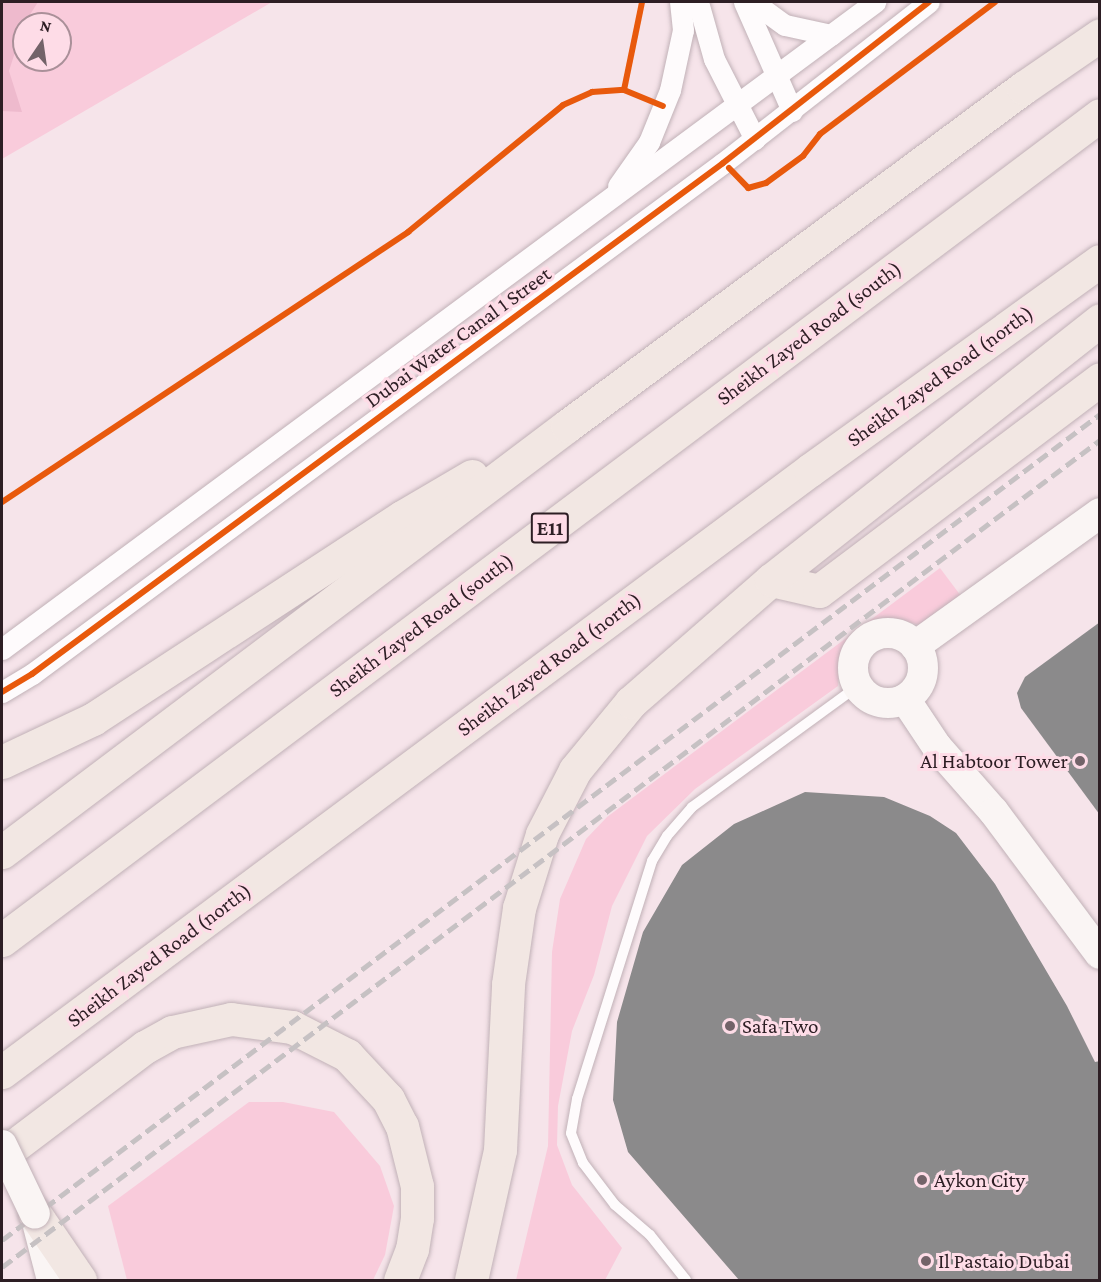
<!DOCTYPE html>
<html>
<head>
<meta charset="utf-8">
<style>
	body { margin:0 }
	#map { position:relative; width:1101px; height:1282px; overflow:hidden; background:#f6e4ea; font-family:"Crimson Pro",serif }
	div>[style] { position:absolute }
	.green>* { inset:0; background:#f9cbdb }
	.forest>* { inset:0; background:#eebacd }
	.building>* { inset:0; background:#8b8a8b }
	.roads { filter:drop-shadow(0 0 2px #c1b1b7) drop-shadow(0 0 2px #c1b1b7) }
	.lane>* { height:10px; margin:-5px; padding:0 5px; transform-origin:5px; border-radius:5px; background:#fefbfc }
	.street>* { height:21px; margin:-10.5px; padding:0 10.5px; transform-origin:10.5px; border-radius:10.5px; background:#fefbfc }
	.secondary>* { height:30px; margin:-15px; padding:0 15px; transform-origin:15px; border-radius:15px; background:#faf5f4 }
	.secondary>.ring { margin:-15px; padding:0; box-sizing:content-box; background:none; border:30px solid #faf5f4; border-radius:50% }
	.highway>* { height:33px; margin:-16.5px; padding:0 16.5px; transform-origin:16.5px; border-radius:16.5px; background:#f2e7e3 }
	.rail>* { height:4.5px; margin-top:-2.25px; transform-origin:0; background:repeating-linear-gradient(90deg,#c6c1c3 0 12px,transparent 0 18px) }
	.bridges { filter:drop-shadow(0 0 2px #c1b1b7) drop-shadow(0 0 2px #c1b1b7) }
	.secondary-bridge>* { height:30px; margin:-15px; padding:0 15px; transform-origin:15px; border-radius:15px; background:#faf5f4 }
	.cycleway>* { height:6px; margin:-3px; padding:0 3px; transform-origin:3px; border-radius:3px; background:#e8590c }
	.dots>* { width:16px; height:16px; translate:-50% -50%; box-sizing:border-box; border:3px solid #fedce7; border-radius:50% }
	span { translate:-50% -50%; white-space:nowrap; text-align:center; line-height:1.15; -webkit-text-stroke:6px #fedce7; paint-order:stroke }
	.shield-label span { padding:2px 4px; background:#fedce7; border:2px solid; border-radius:4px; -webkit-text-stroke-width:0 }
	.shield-label { font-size:20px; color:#2d1e24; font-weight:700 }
	.street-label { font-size:21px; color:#2d1e24 }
	.poi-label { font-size:21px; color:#2d1e24 }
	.right { translate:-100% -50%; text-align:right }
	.left { translate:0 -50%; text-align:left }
	.frame { position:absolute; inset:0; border:3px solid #2d1e24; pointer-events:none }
	.north { position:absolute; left:12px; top:12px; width:60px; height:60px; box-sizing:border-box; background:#fedce7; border:2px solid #aa9099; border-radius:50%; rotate:13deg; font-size:16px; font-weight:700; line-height:24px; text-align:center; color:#2d1e24 }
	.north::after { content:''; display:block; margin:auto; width:21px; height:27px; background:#736369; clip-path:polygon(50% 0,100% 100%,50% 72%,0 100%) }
</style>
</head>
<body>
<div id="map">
	<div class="green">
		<div style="clip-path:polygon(evenodd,2px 2px,272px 2px,2px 159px,2px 2px,24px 24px,60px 24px,60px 60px,24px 60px,24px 24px)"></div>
		<div style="clip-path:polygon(940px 568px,964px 600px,927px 627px,897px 619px,864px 633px,849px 646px,840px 663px,838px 686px,695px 789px,647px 836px,612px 906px,594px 975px,572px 1031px,558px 1106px,557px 1145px,572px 1185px,622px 1248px,605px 1280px,516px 1280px,548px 1146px,552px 952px,560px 899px,586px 839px,607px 817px)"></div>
		<div style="clip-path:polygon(249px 1102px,283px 1102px,334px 1112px,380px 1166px,394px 1206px,385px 1255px,373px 1280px,127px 1280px,108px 1206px)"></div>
	</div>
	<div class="forest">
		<div style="clip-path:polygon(2px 2px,38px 2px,24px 24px,9px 71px,22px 112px,2px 111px)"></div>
	</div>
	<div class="building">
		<div style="clip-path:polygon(1100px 622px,1100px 815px,1021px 708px,1017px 693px,1025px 677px)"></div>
		<div style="clip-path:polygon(805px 792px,884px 797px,930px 816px,956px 833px,995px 884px,1067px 1006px,1095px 1062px,1100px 1061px,1100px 1280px,739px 1280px,628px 1152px,613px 1100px,617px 1022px,643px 932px,682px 865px,734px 824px)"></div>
	</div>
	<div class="roads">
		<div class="lane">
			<div style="left:686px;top:1280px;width:58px;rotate:-128.7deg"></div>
			<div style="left:650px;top:1235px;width:46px;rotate:-139.4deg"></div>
			<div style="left:615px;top:1205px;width:53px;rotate:-127.3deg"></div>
			<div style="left:583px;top:1163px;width:32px;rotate:-112deg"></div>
			<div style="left:571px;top:1133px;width:35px;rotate:-80deg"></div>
			<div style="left:577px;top:1099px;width:250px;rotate:-72.5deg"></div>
			<div style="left:652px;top:861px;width:29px;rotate:-59deg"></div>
			<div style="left:667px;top:836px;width:38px;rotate:-49deg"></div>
			<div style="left:692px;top:807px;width:205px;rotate:-36.1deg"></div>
		</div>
		<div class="street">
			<div style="left:698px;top:2px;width:59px;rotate:74.3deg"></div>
			<div style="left:714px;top:59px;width:90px;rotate:62.9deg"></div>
			<div style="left:744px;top:2px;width:119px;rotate:66.2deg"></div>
			<div style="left:753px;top:2px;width:39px;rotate:36deg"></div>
			<div style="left:785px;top:25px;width:47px;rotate:12.3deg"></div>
			<div style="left:618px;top:186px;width:54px;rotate:-54.8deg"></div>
			<div style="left:649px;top:142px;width:56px;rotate:-68deg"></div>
			<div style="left:670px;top:90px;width:61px;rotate:-77.8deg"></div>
			<div style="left:683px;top:30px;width:28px;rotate:-96deg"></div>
			<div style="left:2px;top:649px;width:1087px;rotate:-36.54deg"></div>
			<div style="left:2px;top:692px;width:35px;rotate:-31deg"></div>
			<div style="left:32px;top:674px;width:859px;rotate:-36.48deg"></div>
			<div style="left:723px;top:163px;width:261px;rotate:-38deg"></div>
		</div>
		<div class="secondary">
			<div class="ring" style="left:853px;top:633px;width:40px;height:40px"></div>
			<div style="left:915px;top:646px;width:228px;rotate:-35.7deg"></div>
			<div style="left:905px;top:699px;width:58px;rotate:56.3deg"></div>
			<div style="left:937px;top:747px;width:86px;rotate:48.8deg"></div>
			<div style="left:994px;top:812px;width:177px;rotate:53.3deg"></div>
			<div style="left:37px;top:1222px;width:60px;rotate:75.5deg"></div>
		</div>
		<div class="highway">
			<div style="left:771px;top:580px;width:49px;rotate:12.9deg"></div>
			<div style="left:819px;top:591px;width:352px;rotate:-37deg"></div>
			<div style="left:2px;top:762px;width:101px;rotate:-25.3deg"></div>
			<div style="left:93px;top:719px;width:369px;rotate:-33.2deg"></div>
			<div style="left:402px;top:517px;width:81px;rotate:-30.4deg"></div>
			<div style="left:2px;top:852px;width:708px;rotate:-37.02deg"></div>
			<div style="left:567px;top:426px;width:568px;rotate:-36.55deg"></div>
			<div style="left:1023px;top:88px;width:93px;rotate:-34.5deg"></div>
			<div style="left:2px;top:940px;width:1373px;rotate:-36.92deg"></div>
			<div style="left:2px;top:1072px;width:1008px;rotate:-36.69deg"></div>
			<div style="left:810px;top:470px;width:357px;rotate:-35.8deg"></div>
			<div style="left:2px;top:1155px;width:179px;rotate:-37.1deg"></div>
			<div style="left:145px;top:1047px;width:31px;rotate:-29deg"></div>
			<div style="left:172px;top:1032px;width:60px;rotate:-12.4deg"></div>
			<div style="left:231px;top:1019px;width:62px;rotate:7.5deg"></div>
			<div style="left:292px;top:1027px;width:62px;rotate:27deg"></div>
			<div style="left:347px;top:1055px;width:60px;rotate:47deg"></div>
			<div style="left:388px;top:1099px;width:30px;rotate:63deg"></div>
			<div style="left:402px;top:1126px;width:62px;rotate:76deg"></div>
			<div style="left:417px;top:1186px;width:32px;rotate:90deg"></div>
			<div style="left:417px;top:1218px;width:31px;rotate:99deg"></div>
			<div style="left:412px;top:1249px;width:33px;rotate:111deg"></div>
			<div style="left:35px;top:1214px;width:80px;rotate:55.7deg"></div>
			<div style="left:471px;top:1280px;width:133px;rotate:-77.4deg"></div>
			<div style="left:500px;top:1150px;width:166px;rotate:-87.2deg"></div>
			<div style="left:508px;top:984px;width:77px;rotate:-81.8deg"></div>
			<div style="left:519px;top:908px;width:77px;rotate:-72.7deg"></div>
			<div style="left:542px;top:834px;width:72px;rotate:-62.7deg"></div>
			<div style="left:575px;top:770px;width:88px;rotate:-50.5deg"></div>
			<div style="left:631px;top:702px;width:186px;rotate:-41.1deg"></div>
			<div style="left:771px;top:580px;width:419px;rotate:-38.3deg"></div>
		</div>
	</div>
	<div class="rail">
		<div style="left:2px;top:1240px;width:1374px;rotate:-36.95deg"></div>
		<div style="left:2px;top:1267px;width:1375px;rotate:-36.99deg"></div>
	</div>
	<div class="bridges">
		<div class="secondary-bridge">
			<div style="left:2px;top:1145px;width:76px;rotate:64.4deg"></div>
		</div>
	</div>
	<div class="cycleway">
		<div style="left:624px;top:90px;width:90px;rotate:-78.4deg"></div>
		<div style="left:729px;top:168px;width:28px;rotate:46deg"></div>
		<div style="left:748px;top:188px;width:19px;rotate:-16deg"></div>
		<div style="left:766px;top:183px;width:46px;rotate:-36.1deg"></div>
		<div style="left:803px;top:156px;width:28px;rotate:-52deg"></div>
		<div style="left:820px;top:134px;width:219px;rotate:-37deg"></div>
		<div style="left:2px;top:502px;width:488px;rotate:-33.6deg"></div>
		<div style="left:408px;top:232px;width:200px;rotate:-39.3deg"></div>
		<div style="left:563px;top:105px;width:32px;rotate:-24deg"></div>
		<div style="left:592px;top:92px;width:32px;rotate:-4deg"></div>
		<div style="left:624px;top:90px;width:42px;rotate:22.3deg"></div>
		<div style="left:2px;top:692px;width:35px;rotate:-31deg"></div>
		<div style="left:32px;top:674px;width:859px;rotate:-36.48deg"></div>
		<div style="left:723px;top:163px;width:261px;rotate:-38deg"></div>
	</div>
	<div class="dots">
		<div style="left:1080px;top:761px;background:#736369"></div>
		<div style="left:730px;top:1026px;background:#736369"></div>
		<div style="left:922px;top:1180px;background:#736369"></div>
		<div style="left:926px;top:1261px;background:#736369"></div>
	</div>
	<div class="shield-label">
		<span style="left:550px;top:528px">E11</span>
	</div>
	<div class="street-label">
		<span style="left:809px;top:333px;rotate:-37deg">Sheikh Zayed Road (south)</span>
		<span style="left:458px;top:337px;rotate:-36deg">Dubai Water Canal 1 Street</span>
		<span style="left:940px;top:376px;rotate:-36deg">Sheikh Zayed Road (north)</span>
		<span style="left:421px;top:625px;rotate:-37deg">Sheikh Zayed Road (south)</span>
		<span style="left:549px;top:664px;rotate:-37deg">Sheikh Zayed Road (north)</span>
		<span style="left:159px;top:955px;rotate:-37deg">Sheikh Zayed Road (north)</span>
	</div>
	<div class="poi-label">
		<span class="right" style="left:1068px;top:761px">Al Habtoor Tower</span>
		<span class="left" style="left:742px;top:1026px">Safa Two</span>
		<span class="left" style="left:934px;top:1180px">Aykon City</span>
		<span class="left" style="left:938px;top:1261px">Il Pastaio Dubai</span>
	</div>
	<div class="frame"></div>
	<div class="north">N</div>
</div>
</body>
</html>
